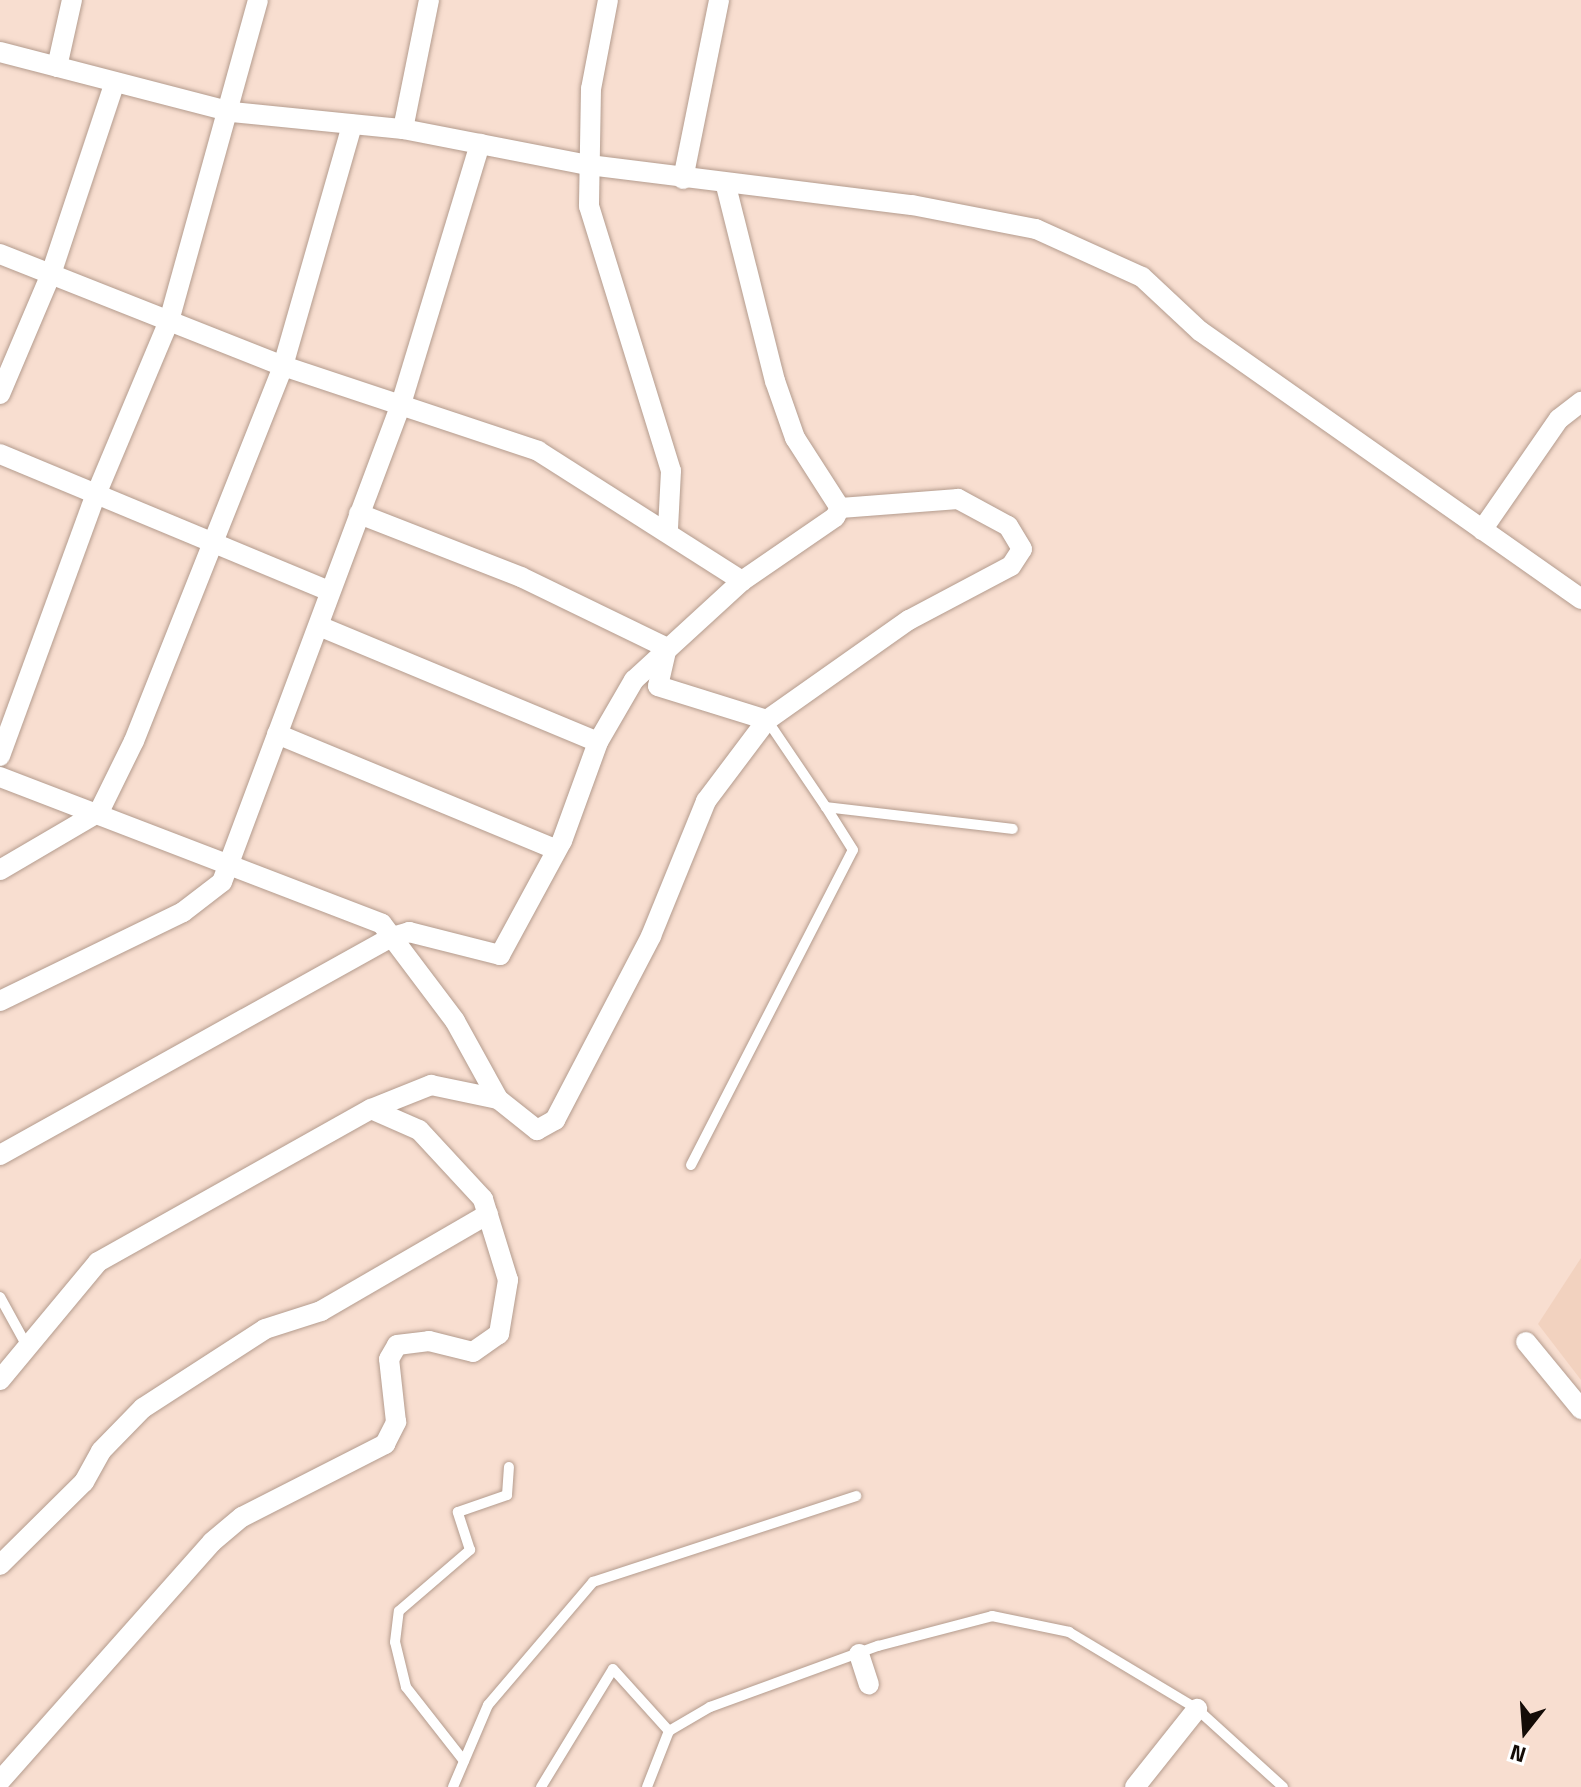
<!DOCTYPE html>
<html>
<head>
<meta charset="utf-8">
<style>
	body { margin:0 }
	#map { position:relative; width:1581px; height:1787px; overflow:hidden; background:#f8ded0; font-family:"Titillium Web",sans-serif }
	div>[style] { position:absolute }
	.built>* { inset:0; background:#f2d2bf }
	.roads { filter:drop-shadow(0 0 2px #b49c8e) drop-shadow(0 0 2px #b49c8e) }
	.service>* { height:10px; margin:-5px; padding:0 5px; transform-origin:5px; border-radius:5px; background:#fff }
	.minor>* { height:20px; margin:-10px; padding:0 10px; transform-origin:10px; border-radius:10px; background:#fff }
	span { translate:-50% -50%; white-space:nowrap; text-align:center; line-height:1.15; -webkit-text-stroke:7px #fff; paint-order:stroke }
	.north { position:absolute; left:1485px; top:1691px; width:80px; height:80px; -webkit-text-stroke:6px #fff; paint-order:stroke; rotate:197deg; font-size:22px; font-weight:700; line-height:32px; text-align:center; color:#140c07 }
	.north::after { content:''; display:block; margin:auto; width:28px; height:36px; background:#140c07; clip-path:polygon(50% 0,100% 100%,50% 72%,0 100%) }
</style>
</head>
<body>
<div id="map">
	<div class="built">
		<div style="clip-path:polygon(1581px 1258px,1581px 1380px,1538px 1324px)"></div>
	</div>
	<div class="roads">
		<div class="service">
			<div style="left:767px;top:720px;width:105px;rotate:55.9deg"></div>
			<div style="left:826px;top:807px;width:188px;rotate:6.7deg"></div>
			<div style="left:691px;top:1165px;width:354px;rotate:-62.8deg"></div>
			<div style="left:853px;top:850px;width:51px;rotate:-122.1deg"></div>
			<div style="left:0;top:1297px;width:58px;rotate:61.2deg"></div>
			<div style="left:464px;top:1761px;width:94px;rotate:-128.1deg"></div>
			<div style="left:406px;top:1687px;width:46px;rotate:-103.7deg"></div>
			<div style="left:395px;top:1642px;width:31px;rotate:-83deg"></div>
			<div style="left:399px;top:1611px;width:94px;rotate:-40.7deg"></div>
			<div style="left:470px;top:1550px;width:40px;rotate:-108deg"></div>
			<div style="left:458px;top:1512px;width:52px;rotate:-19.1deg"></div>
			<div style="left:507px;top:1495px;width:28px;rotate:-86deg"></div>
			<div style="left:453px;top:1787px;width:89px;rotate:-66.9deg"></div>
			<div style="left:488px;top:1705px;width:162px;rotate:-49.5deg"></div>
			<div style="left:593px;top:1582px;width:277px;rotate:-18.1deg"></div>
			<div style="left:541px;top:1787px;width:138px;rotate:-58.6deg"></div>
			<div style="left:613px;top:1669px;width:84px;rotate:47.9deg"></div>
			<div style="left:647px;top:1787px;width:60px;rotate:-68.6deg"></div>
			<div style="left:669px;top:1731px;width:48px;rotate:-30.3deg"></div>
			<div style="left:710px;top:1707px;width:179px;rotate:-20deg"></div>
			<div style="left:878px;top:1646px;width:118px;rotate:-14.7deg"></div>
			<div style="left:992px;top:1616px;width:79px;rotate:11.7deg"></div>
			<div style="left:1069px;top:1632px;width:149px;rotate:31deg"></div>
			<div style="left:1197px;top:1709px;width:116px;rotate:42.2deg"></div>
		</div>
		<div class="minor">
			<div style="left:608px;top:0;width:91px;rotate:100.8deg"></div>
			<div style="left:591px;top:89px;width:117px;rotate:91deg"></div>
			<div style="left:589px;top:206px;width:277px;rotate:72.8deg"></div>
			<div style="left:671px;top:471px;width:57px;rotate:93deg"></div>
			<div style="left:0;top:52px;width:240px;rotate:14.5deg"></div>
			<div style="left:232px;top:112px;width:172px;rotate:5.7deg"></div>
			<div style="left:403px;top:129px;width:189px;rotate:11deg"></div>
			<div style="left:589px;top:165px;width:325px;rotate:7.1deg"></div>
			<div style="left:912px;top:205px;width:126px;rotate:11deg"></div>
			<div style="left:1036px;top:229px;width:116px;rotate:24.4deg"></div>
			<div style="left:1142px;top:277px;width:79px;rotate:43deg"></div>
			<div style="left:1200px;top:331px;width:466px;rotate:35.1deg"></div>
			<div style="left:57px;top:67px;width:69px;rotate:-77.4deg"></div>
			<div style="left:403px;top:129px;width:132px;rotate:-78.6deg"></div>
			<div style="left:683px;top:179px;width:183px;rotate:-78.6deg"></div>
			<div style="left:0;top:254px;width:304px;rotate:21.6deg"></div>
			<div style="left:283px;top:366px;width:269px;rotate:18.4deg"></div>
			<div style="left:538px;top:451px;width:242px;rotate:32.5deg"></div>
			<div style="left:0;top:394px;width:130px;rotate:-67deg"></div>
			<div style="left:51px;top:274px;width:202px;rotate:-71.6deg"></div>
			<div style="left:0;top:454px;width:354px;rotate:22.6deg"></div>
			<div style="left:1482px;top:530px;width:135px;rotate:-55.3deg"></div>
			<div style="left:1559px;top:419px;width:28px;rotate:-38deg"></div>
			<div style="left:319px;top:626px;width:302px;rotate:22.6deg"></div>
			<div style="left:767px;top:720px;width:174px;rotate:-35.2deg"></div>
			<div style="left:909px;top:620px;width:115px;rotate:-27.9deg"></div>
			<div style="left:1011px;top:566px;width:20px;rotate:-57deg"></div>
			<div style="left:1022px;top:549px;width:27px;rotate:-121deg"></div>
			<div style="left:1008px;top:526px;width:57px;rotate:-151.6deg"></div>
			<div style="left:958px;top:499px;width:118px;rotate:175.6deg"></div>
			<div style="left:277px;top:734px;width:300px;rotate:22.5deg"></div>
			<div style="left:0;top:756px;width:276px;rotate:-69.9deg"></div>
			<div style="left:95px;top:497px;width:191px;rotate:-67.2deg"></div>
			<div style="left:169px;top:321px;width:333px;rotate:-74.5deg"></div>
			<div style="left:0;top:777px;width:409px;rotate:21deg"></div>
			<div style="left:382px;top:924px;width:121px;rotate:53deg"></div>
			<div style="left:455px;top:1021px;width:89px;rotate:61.1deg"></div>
			<div style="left:498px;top:1099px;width:50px;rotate:38.5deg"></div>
			<div style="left:537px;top:1130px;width:21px;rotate:-29deg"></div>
			<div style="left:555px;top:1120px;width:208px;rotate:-62.4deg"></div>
			<div style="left:651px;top:936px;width:146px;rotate:-67.8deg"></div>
			<div style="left:706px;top:801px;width:101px;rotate:-53deg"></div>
			<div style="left:767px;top:720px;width:114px;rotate:-162.7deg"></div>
			<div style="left:658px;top:686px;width:39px;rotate:-77deg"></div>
			<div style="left:667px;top:648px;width:162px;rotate:-154.1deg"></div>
			<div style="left:521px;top:577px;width:174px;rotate:-158.7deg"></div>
			<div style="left:0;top:870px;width:115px;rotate:-30.4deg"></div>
			<div style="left:99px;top:812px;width:79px;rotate:-63.8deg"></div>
			<div style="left:134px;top:741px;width:404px;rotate:-68.3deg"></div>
			<div style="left:283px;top:366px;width:251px;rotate:-74deg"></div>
			<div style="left:0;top:1001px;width:203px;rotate:-25.9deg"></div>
			<div style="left:183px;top:912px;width:49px;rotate:-37.6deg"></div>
			<div style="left:222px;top:882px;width:510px;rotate:-69.47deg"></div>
			<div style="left:401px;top:404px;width:272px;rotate:-73.1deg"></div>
			<div style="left:0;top:1155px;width:449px;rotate:-29.1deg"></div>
			<div style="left:392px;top:937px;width:18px;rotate:-16deg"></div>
			<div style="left:409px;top:932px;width:94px;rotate:14.2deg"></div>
			<div style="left:500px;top:955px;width:130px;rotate:-61.5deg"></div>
			<div style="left:562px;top:841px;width:105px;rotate:-70deg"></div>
			<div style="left:598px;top:742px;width:72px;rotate:-59.9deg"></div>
			<div style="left:634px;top:680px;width:147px;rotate:-42.5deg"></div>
			<div style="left:742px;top:581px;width:113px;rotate:-34.5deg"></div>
			<div style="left:835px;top:517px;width:10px;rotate:-61deg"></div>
			<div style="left:840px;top:508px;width:83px;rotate:-122.7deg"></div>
			<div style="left:795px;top:438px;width:60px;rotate:-109.3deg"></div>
			<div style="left:775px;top:381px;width:201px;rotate:-104.1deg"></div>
			<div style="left:1526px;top:1342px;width:87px;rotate:50.6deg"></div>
			<div style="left:0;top:1380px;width:153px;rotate:-50.3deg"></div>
			<div style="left:98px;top:1262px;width:313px;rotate:-29.3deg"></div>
			<div style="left:371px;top:1109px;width:65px;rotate:-21.8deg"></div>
			<div style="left:431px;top:1085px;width:68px;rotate:11.8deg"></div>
			<div style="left:0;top:1565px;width:118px;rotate:-44.7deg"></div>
			<div style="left:84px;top:1482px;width:35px;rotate:-61deg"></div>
			<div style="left:101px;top:1451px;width:60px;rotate:-45.7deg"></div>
			<div style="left:143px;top:1408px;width:145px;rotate:-32.9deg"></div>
			<div style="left:265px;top:1329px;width:59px;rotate:-17.8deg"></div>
			<div style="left:321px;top:1311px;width:193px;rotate:-30.1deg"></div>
			<div style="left:859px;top:1654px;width:32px;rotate:72deg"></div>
			<div style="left:0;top:1781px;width:319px;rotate:-48.4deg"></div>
			<div style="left:212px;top:1542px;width:39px;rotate:-40deg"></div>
			<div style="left:242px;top:1517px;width:161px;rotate:-27deg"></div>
			<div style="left:385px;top:1444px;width:25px;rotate:-63deg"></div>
			<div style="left:396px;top:1422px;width:63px;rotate:-96.3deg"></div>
			<div style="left:389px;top:1359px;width:16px;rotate:-60deg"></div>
			<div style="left:397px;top:1345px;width:32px;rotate:-7deg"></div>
			<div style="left:429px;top:1341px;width:45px;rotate:14deg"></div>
			<div style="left:473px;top:1352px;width:32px;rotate:-35deg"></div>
			<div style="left:499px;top:1334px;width:55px;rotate:-80.5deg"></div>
			<div style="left:508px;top:1280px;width:85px;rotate:-107.2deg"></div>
			<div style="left:483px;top:1199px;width:94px;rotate:-132.8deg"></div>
			<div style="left:419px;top:1130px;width:52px;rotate:-156.4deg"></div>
			<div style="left:1135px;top:1787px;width:100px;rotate:-51.5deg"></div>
		</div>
	</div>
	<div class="north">N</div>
</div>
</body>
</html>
